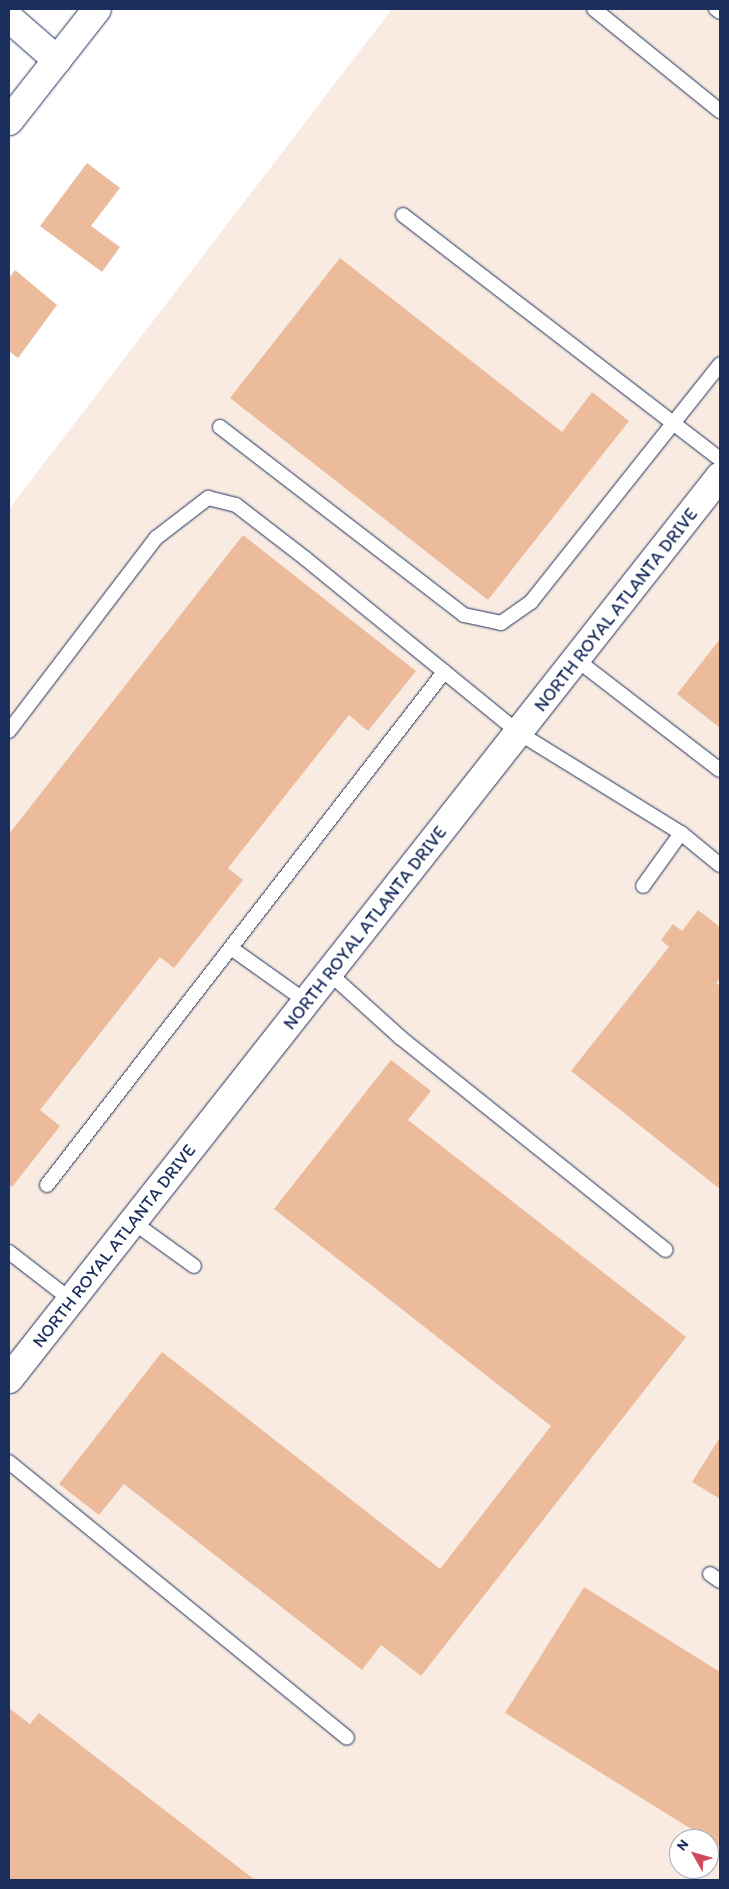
<!DOCTYPE html>
<html>
<head>
<meta charset="utf-8">
<style>
	body { margin:0 }
	#map { position:relative; width:729px; height:1889px; overflow:hidden; background:#fff; font-family:Itim,sans-serif }
	div>[style] { position:absolute }
	.built>* { inset:0; background:#f9ebe1 }
	.building>* { inset:0; background:#ebbb9b }
	.roads { filter:drop-shadow(0 0 1px #1b2f5e) drop-shadow(0 0 1px #1b2f5e) }
	.lane>* { height:14px; margin:-7px; padding:0 7px; transform-origin:7px; border-radius:7px; background:#fff }
	.street>* { height:28px; margin:-14px; padding:0 14px; transform-origin:14px; border-radius:14px; background:#fff }
	span { translate:-50% -50%; white-space:nowrap; text-align:center; line-height:1.15; -webkit-text-stroke:4.5px #fff; paint-order:stroke }
	.street-label { font-size:18px; color:#1b2f5e }
	.frame { position:absolute; inset:0; border:10px solid #1b2f5e; pointer-events:none }
	.north { position:absolute; left:669px; top:1829px; width:50px; height:50px; box-sizing:border-box; background:#fff; border:1px solid #a4acbf; border-radius:50%; rotate:308deg; font-size:14px; font-weight:700; line-height:20px; text-align:center; color:#1b2f5e }
	.north::after { content:''; display:block; margin:auto; width:18px; height:22px; background:#d1495b; clip-path:polygon(50% 0,100% 100%,50% 72%,0 100%) }
</style>
</head>
<body>
<div id="map">
	<div class="built">
		<div style="clip-path:polygon(evenodd,392px 9px,720px 9px,720px 1880px,9px 1880px,9px 509px,392px 9px,679px 1839px,709px 1839px,709px 1869px,679px 1869px,679px 1839px)"></div>
	</div>
	<div class="building">
		<div style="clip-path:polygon(87px 163px,120px 188px,91px 226px,120px 247px,102px 272px,40px 226px)"></div>
		<div style="clip-path:polygon(340px 258px,562px 432px,592px 392px,629px 421px,488px 600px,230px 398px)"></div>
		<div style="clip-path:polygon(15px 270px,57px 305px,18px 358px,9px 351px,9px 278px)"></div>
		<div style="clip-path:polygon(243px 535px,416px 671px,368px 731px,349px 715px,228px 868px,243px 880px,174px 968px,160px 957px,40px 1110px,60px 1126px,12px 1187px,9px 1184px,9px 834px)"></div>
		<div style="clip-path:polygon(720px 639px,720px 728px,677px 694px)"></div>
		<div style="clip-path:polygon(698px 910px,720px 927px,720px 978px,716px 983px,720px 986px,720px 1189px,571px 1071px,669px 947px,661px 940px,673px 924px,682px 931px)"></div>
		<div style="clip-path:polygon(391px 1060px,431px 1091px,408px 1120px,686px 1337px,421px 1676px,381px 1645px,362px 1670px,124px 1484px,99px 1515px,59px 1484px,162px 1352px,440px 1569px,551px 1426px,274px 1209px)"></div>
		<div style="clip-path:polygon(720px 1437px,720px 1499px,692px 1482px)"></div>
		<div style="clip-path:polygon(584px 1587px,720px 1672px,720px 1847px,505px 1713px)"></div>
		<div style="clip-path:polygon(9px 1708px,30px 1724px,39px 1713px,255px 1880px,9px 1880px)"></div>
	</div>
	<div class="roads">
		<div class="lane">
			<div style="left:594px;top:9px;width:162px;rotate:39deg"></div>
			<div style="left:716px;top:9px;width:5px;rotate:37deg"></div>
			<div style="left:403px;top:215px;width:400px;rotate:37.6deg"></div>
			<div style="left:220px;top:427px;width:308px;rotate:37.6deg"></div>
			<div style="left:464px;top:615px;width:38px;rotate:12deg"></div>
			<div style="left:501px;top:623px;width:37px;rotate:-35deg"></div>
			<div style="left:531px;top:602px;width:304px;rotate:-51.5deg"></div>
			<div style="left:577px;top:660px;width:180px;rotate:37.6deg"></div>
			<div style="left:9px;top:731px;width:243px;rotate:-52.7deg"></div>
			<div style="left:156px;top:538px;width:66px;rotate:-37.6deg"></div>
			<div style="left:208px;top:498px;width:29px;rotate:14deg"></div>
			<div style="left:236px;top:505px;width:88px;rotate:37.6deg"></div>
			<div style="left:306px;top:559px;width:275px;rotate:39.2deg"></div>
			<div style="left:519px;top:733px;width:190px;rotate:31.7deg"></div>
			<div style="left:681px;top:833px;width:65px;rotate:125.6deg"></div>
			<div style="left:681px;top:833px;width:50px;rotate:39.4deg"></div>
			<div style="left:231px;top:948px;width:93px;rotate:35.4deg"></div>
			<div style="left:329px;top:973px;width:97px;rotate:42.1deg"></div>
			<div style="left:401px;top:1038px;width:339px;rotate:38.7deg"></div>
			<div style="left:47px;top:1185px;width:649px;rotate:-52.26deg"></div>
			<div style="left:133px;top:1222px;width:75px;rotate:35.8deg"></div>
			<div style="left:9px;top:1252px;width:78px;rotate:37.7deg"></div>
			<div style="left:9px;top:1462px;width:436px;rotate:39.2deg"></div>
			<div style="left:710px;top:1574px;width:12px;rotate:35deg"></div>
		</div>
		<div class="street">
			<div style="left:9px;top:18px;width:64px;rotate:41.2deg"></div>
			<div style="left:9px;top:121px;width:142px;rotate:-51.8deg"></div>
			<div style="left:9px;top:1379px;width:1149px;rotate:-51.78deg"></div>
		</div>
	</div>
	<div class="street-label">
		<span style="left:616px;top:610px;rotate:-52deg">NORTH ROYAL ATLANTA DRIVE</span>
		<span style="left:365px;top:928px;rotate:-52deg">NORTH ROYAL ATLANTA DRIVE</span>
		<span style="left:114px;top:1246px;rotate:-52deg">NORTH ROYAL ATLANTA DRIVE</span>
	</div>
	<div class="frame"></div>
	<div class="north">N</div>
</div>
</body>
</html>
